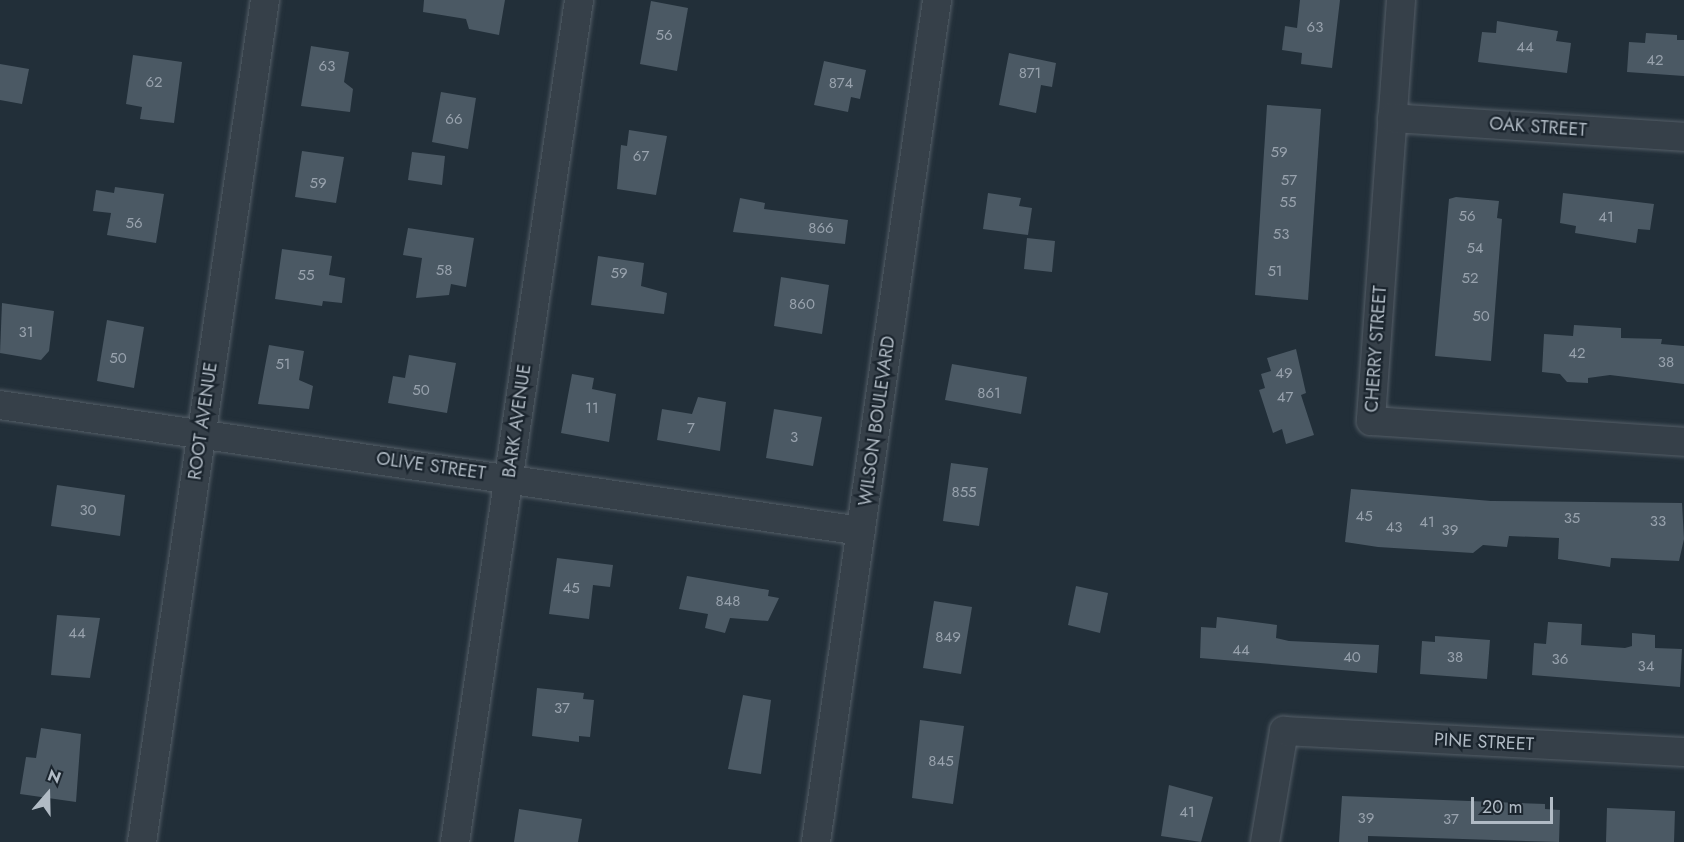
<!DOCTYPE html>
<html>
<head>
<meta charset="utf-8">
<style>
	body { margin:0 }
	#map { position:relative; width:1684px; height:842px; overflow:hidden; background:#222f39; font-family:Jost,sans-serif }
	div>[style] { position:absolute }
	.building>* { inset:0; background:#4b5964 }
	.roads { filter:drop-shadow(0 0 2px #545e67) drop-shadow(0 0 2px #545e67) }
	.street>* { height:28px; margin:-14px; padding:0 14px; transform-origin:14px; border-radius:14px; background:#364049 }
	span { translate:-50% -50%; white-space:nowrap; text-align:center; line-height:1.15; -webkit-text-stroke:4.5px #1b252e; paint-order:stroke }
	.number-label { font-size:15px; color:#98a2ad }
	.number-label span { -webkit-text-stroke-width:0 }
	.street-label { font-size:18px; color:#b1bbc5 }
	.north { position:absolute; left:18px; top:764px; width:60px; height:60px; -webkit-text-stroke:4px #1b252e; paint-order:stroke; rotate:20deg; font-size:16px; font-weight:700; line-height:24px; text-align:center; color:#b1bbc5 }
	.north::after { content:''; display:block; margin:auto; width:21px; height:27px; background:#b1bbc5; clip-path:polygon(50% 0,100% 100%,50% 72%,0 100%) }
	.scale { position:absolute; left:1471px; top:797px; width:82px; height:27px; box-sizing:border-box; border:3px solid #b1bbc5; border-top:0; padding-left:8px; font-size:18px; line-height:21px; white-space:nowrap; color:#b1bbc5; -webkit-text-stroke:4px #1b252e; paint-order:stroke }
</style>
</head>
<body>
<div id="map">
	<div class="building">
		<div style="clip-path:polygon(424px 0,505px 0,499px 35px,469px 29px,466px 19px,423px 12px)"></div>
		<div style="clip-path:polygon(1300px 0,1340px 0,1332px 68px,1301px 64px,1302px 53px,1282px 50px,1285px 26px,1297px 28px)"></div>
		<div style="clip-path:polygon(651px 1px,688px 8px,677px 71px,640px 64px)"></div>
		<div style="clip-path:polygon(1497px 21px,1558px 31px,1556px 41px,1571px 43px,1567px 73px,1478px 62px,1482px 32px,1496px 33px)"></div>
		<div style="clip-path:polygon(1646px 33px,1677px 35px,1677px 40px,1684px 40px,1684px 76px,1627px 72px,1629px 42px,1645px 43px)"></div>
		<div style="clip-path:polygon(311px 46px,349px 52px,344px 82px,353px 89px,350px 112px,301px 106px)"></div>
		<div style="clip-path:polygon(1009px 53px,1056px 63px,1052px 87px,1041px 85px,1036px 113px,999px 105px)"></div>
		<div style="clip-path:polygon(133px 55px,182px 62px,174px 123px,140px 119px,142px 107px,126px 104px)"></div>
		<div style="clip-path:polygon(824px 61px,866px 70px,860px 99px,851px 97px,848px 112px,814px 105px)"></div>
		<div style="clip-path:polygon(0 64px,29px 69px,22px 104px,0 100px)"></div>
		<div style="clip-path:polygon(441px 92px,476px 98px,468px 149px,432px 142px)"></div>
		<div style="clip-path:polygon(1267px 105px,1321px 109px,1308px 300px,1255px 295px)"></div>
		<div style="clip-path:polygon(629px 130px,667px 136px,656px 195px,617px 189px,621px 145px,627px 146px)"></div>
		<div style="clip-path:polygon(302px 151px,344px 157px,336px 203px,295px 197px)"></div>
		<div style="clip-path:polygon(412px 152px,445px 156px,442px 185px,408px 180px)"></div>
		<div style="clip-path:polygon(115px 187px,164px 194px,156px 243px,107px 235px,111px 213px,93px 211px,96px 190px,114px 193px)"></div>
		<div style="clip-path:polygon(988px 193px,1021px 198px,1019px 206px,1032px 208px,1028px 235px,983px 229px)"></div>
		<div style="clip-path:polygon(1563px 193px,1654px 204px,1650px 230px,1638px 229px,1636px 243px,1575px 233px,1576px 226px,1560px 223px)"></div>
		<div style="clip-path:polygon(1456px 197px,1499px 201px,1497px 218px,1502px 219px,1491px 361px,1435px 356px,1449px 199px)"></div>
		<div style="clip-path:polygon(740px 198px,765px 203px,764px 209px,848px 220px,845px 244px,733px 232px)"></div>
		<div style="clip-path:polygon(408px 228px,474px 238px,466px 287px,451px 284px,449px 295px,416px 298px,422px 258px,403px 255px)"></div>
		<div style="clip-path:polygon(1027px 238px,1055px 241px,1052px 272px,1024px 269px)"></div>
		<div style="clip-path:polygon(282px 249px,332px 256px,329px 275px,345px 278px,342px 303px,323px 301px,322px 306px,275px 299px)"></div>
		<div style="clip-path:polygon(598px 256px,644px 263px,641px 286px,667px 293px,664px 314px,591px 305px)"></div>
		<div style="clip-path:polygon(781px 277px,829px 285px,822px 334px,774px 326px)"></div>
		<div style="clip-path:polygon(2px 303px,54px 311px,49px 351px,41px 360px,0 353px)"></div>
		<div style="clip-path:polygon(107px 320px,144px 327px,134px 388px,97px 381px)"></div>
		<div style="clip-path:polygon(1574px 325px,1621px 328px,1621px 338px,1662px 339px,1661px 344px,1684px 346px,1684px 384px,1610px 375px,1588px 378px,1588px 383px,1567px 382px,1560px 374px,1542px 372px,1544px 334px,1573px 336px)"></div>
		<div style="clip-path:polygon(269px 345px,304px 351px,299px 380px,313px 386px,309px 409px,258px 404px)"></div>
		<div style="clip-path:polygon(1296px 349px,1306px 393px,1301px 395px,1314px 435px,1286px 444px,1282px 429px,1273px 433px,1259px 390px,1265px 388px,1261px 374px,1271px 371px,1267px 358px)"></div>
		<div style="clip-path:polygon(409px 355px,456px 363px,447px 413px,388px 403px,393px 376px,405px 378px)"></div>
		<div style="clip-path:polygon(952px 364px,1027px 377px,1021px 414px,945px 400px)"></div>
		<div style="clip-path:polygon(572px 374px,594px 378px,592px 389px,616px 394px,609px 442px,561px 433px)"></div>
		<div style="clip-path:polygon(698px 397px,726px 402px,720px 451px,657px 440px,662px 409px,692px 414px)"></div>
		<div style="clip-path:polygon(774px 409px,822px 417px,813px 466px,766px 458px)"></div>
		<div style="clip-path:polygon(951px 463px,988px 468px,979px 526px,943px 521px)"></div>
		<div style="clip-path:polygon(57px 485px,125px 495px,120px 536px,51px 526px)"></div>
		<div style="clip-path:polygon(1351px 489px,1491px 501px,1682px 503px,1684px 539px,1679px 561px,1611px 558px,1610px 567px,1558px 559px,1559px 538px,1509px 536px,1507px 547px,1483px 545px,1473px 553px,1378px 547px,1345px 542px)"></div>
		<div style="clip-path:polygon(557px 558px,613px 565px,610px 587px,593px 585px,589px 619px,549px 614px)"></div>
		<div style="clip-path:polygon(687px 576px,769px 590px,768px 596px,779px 598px,768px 621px,730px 618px,725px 633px,705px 628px,708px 614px,679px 609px)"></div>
		<div style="clip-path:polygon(1076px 586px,1108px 593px,1100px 633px,1068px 625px)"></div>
		<div style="clip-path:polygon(934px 601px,972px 607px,961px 674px,923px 668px)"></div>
		<div style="clip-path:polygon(57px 615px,100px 618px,90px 678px,51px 675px)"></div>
		<div style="clip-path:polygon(1217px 617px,1277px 625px,1276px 638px,1289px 641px,1379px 645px,1377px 673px,1200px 658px,1201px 627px,1216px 628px)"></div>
		<div style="clip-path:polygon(1548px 622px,1582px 624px,1581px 645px,1625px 648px,1632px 646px,1632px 633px,1655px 635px,1655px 648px,1682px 649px,1680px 687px,1532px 675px,1534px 643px,1546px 644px)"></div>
		<div style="clip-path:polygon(1435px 636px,1490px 640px,1487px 679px,1420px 674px,1422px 641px,1435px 642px)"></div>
		<div style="clip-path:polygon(537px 688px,584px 693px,583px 699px,594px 700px,590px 737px,579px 736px,579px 742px,532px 736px)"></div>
		<div style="clip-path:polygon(743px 695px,771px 700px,761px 774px,728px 769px)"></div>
		<div style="clip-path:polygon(920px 720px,964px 726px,953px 804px,912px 798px)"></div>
		<div style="clip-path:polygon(41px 728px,81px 734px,76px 802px,20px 794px,26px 757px,36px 758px)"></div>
		<div style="clip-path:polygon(1169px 785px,1213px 797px,1201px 842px,1161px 836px)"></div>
		<div style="clip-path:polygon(1342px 796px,1545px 804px,1545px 809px,1560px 810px,1559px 842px,1368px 836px,1368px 842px,1339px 842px)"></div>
		<div style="clip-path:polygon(1607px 808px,1675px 811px,1674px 842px,1606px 842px)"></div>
		<div style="clip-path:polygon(519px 809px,582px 819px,578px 842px,514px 842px)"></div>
	</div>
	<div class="roads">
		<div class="street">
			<div style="left:1401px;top:0;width:422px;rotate:94.1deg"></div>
			<div style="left:1371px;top:421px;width:314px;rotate:3.8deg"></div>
			<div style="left:1392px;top:118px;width:293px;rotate:3.7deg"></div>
			<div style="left:0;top:405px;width:870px;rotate:8.33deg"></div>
			<div style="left:142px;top:842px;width:851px;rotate:-81.69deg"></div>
			<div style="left:455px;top:842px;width:851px;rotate:-81.62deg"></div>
			<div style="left:816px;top:842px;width:851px;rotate:-81.82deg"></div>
			<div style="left:1265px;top:842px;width:113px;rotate:-80.3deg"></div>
			<div style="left:1284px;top:731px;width:401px;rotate:3deg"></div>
		</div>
	</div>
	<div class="number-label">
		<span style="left:1315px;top:28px">63</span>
		<span style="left:664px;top:36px">56</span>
		<span style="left:1525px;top:48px">44</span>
		<span style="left:1655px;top:61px">42</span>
		<span style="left:327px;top:67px">63</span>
		<span style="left:1030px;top:74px">871</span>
		<span style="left:154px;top:83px">62</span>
		<span style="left:841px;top:84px">874</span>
		<span style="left:454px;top:120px">66</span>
		<span style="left:1279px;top:153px">59</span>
		<span style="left:641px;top:157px">67</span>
		<span style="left:1289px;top:181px">57</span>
		<span style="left:318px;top:184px">59</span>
		<span style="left:1288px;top:203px">55</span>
		<span style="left:1467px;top:217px">56</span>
		<span style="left:1606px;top:218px">41</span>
		<span style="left:134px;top:224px">56</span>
		<span style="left:821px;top:229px">866</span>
		<span style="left:1281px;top:235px">53</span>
		<span style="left:1475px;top:249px">54</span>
		<span style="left:444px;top:271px">58</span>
		<span style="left:1275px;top:272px">51</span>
		<span style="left:619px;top:274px">59</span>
		<span style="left:306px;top:276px">55</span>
		<span style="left:1470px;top:279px">52</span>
		<span style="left:802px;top:305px">860</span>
		<span style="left:1481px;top:317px">50</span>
		<span style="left:26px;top:333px">31</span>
		<span style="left:1577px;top:354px">42</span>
		<span style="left:118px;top:359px">50</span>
		<span style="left:1666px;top:363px">38</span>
		<span style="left:283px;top:365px">51</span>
		<span style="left:1284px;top:374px">49</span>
		<span style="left:421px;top:391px">50</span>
		<span style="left:989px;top:394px">861</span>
		<span style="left:1285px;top:398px">47</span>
		<span style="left:592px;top:409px">11</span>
		<span style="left:691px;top:429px">7</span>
		<span style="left:794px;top:438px">3</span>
		<span style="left:964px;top:493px">855</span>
		<span style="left:88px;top:511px">30</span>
		<span style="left:1364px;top:517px">45</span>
		<span style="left:1572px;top:519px">35</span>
		<span style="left:1658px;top:522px">33</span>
		<span style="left:1427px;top:523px">41</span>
		<span style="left:1394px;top:528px">43</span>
		<span style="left:1450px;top:531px">39</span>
		<span style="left:571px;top:589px">45</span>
		<span style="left:728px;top:602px">848</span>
		<span style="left:77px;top:634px">44</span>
		<span style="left:948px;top:638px">849</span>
		<span style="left:1241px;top:651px">44</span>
		<span style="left:1352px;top:658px">40</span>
		<span style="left:1455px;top:658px">38</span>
		<span style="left:1560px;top:660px">36</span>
		<span style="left:1646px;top:667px">34</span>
		<span style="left:562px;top:709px">37</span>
		<span style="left:941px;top:762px">845</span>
		<span style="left:1187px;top:813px">41</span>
		<span style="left:1366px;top:819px">39</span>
		<span style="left:1451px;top:820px">37</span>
	</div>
	<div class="street-label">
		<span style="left:1538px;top:127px;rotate:4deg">OAK STREET</span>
		<span style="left:1376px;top:349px;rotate:-86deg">CHERRY STREET</span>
		<span style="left:203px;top:421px;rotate:-82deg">ROOT AVENUE</span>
		<span style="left:517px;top:421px;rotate:-82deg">BARK AVENUE</span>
		<span style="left:877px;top:421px;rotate:-82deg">WILSON BOULEVARD</span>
		<span style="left:431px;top:466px;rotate:8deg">OLIVE STREET</span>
		<span style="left:1484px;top:742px;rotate:3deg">PINE STREET</span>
	</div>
	<div class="north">N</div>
	<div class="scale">20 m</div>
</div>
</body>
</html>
